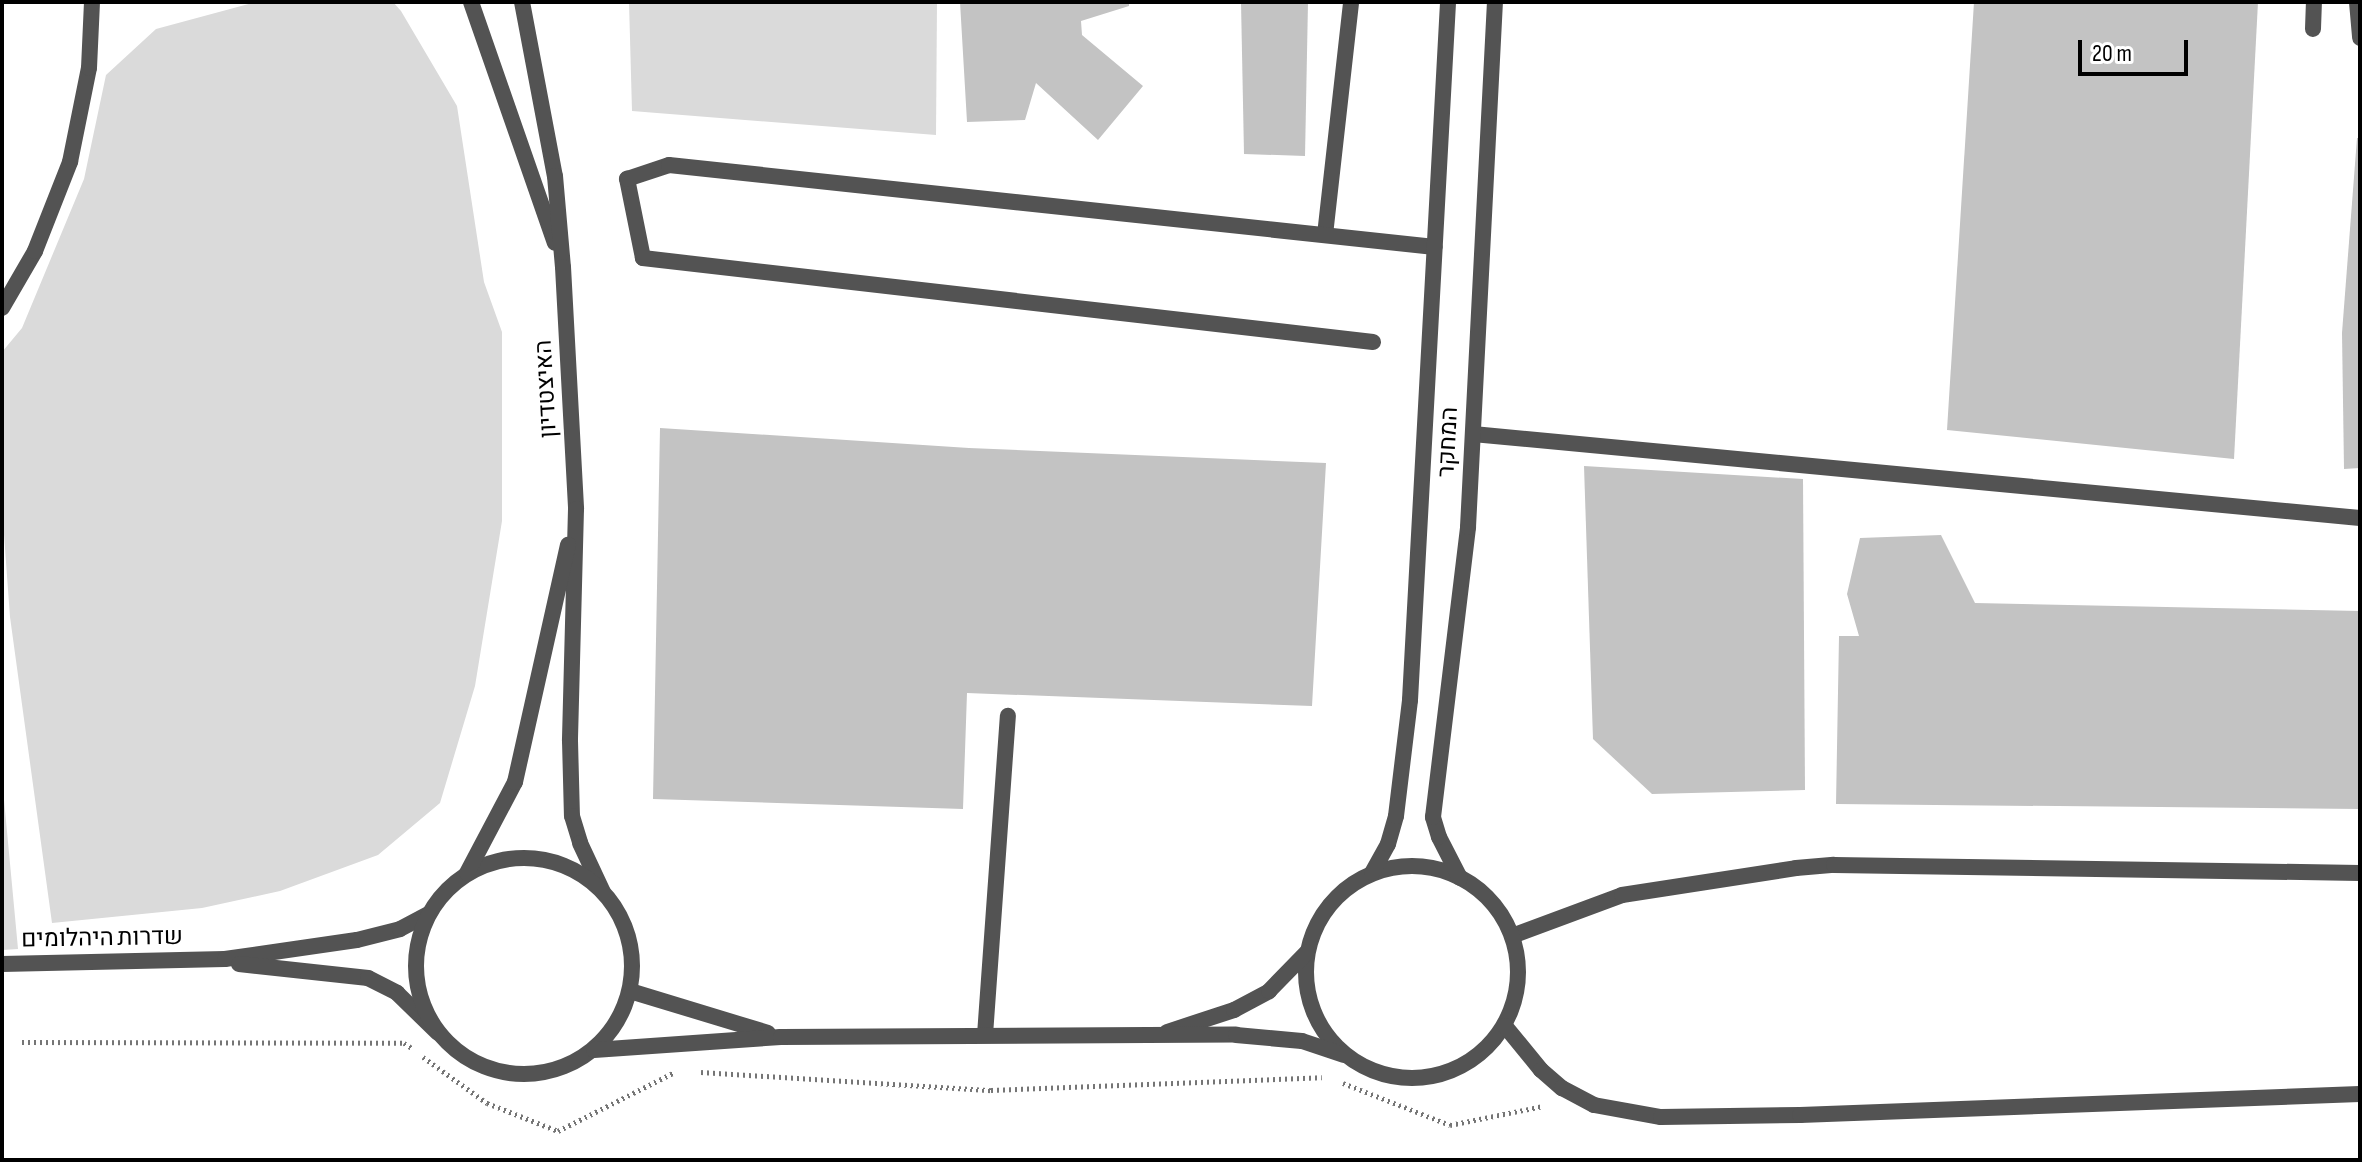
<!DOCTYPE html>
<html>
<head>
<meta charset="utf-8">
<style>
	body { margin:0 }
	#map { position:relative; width:2362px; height:1162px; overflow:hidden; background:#fff; font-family:"Sofia Sans Condensed",Heebo,sans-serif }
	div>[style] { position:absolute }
	.green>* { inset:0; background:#dadada }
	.building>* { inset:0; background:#c3c3c3 }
	.path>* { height:5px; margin-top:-2.5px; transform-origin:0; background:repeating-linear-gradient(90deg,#757575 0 2px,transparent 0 6px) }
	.service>* { height:16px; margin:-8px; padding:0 8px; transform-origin:8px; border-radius:8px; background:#535353 }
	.minor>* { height:16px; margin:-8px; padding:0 8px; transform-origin:8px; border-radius:8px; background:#535353 }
	.tertiary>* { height:16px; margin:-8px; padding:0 8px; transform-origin:8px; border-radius:8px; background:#535353 }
	.tertiary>.ring { margin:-8px; padding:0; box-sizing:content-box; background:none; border:16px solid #535353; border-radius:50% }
	span { translate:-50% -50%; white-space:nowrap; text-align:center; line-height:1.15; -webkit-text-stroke:6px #fff; paint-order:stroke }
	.street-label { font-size:24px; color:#000 }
	.frame { position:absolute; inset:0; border:4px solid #000; pointer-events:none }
	.scale { position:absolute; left:2078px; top:40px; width:110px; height:36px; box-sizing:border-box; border:4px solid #000; border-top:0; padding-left:10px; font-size:24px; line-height:28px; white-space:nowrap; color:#000; -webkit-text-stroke:6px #fff; paint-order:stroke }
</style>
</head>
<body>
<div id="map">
	<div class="green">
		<div style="clip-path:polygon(256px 2px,393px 2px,401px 11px,457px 106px,484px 282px,502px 332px,502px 521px,475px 686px,440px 803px,378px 855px,280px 891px,202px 908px,52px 923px,10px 617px,2px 507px,2px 352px,22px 328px,84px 179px,106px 75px,156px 29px)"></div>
		<div style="clip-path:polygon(629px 2px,937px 2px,936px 135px,632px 111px)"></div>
		<div style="clip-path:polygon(2px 778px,18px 949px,2px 950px)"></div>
	</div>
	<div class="building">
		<div style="clip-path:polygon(960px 2px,1129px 2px,1129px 6px,1081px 21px,1082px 35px,1143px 86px,1098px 140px,1036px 83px,1025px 120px,967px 122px)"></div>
		<div style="clip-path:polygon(1241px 2px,1308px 2px,1305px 156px,1244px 154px)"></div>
		<div style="clip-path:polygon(1974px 2px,2258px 2px,2234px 459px,1947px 430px)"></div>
		<div style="clip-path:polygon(2357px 138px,2360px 138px,2360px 468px,2344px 469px,2342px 333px)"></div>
		<div style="clip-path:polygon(660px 428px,969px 448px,1326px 463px,1312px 706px,967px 693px,963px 809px,653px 799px)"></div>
		<div style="clip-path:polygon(1584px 466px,1803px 479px,1805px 790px,1652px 794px,1593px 739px)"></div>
		<div style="clip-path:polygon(1941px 535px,1975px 603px,2360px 611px,2360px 809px,1836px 804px,1839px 636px,1859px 636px,1847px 594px,1860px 538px)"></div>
	</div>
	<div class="path">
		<div style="left:22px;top:1042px;width:382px;rotate:0.1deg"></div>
		<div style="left:404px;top:1043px;width:9px;rotate:32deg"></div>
		<div style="left:423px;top:1057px;width:79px;rotate:35.7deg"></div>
		<div style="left:487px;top:1103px;width:76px;rotate:21.5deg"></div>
		<div style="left:558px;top:1131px;width:131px;rotate:-26.8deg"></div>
		<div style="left:701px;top:1072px;width:291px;rotate:3.6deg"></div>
		<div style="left:991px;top:1090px;width:331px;rotate:-2.2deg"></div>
		<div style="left:1343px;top:1083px;width:115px;rotate:21.4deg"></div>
		<div style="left:1450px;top:1125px;width:95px;rotate:-11.5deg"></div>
	</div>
	<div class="service">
		<div style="left:2357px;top:2px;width:36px;rotate:85deg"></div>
		<div style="left:2313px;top:29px;width:27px;rotate:-88deg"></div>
		<div style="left:1325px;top:235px;width:234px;rotate:-83.6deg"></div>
		<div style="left:1373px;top:342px;width:735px;rotate:-173.44deg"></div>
		<div style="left:643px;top:258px;width:81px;rotate:-101.4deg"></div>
		<div style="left:627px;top:179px;width:44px;rotate:-18.4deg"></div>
		<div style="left:669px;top:165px;width:770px;rotate:6.11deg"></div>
		<div style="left:1473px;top:434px;width:891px;rotate:5.41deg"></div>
		<div style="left:1512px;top:936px;width:117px;rotate:-20.4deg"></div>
		<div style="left:1622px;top:895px;width:176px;rotate:-8.8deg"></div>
		<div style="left:1796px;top:868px;width:38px;rotate:-5deg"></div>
		<div style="left:1834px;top:865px;width:526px;rotate:0.87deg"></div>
		<div style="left:985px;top:1035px;width:320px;rotate:-85.9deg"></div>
	</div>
	<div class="minor">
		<div style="left:2px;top:308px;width:66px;rotate:-59.9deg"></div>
		<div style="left:35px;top:251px;width:96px;rotate:-68.5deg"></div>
		<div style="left:70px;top:162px;width:96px;rotate:-78.6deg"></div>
		<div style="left:89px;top:68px;width:66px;rotate:-87.4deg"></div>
		<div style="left:2px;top:964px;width:223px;rotate:-1.3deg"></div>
		<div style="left:225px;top:959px;width:133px;rotate:-8.2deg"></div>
		<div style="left:357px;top:940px;width:44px;rotate:-14.3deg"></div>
		<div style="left:400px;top:929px;width:32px;rotate:-28deg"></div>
		<div style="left:239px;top:964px;width:130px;rotate:6.2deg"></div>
		<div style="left:368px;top:978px;width:33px;rotate:27deg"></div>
		<div style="left:397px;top:993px;width:57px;rotate:44.3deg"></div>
	</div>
	<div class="tertiary">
		<div style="left:471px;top:2px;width:255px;rotate:70.8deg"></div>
		<div style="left:522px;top:2px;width:177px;rotate:79.3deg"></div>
		<div style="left:555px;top:176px;width:91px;rotate:85deg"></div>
		<div style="left:563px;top:267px;width:242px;rotate:86.9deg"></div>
		<div style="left:576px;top:509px;width:232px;rotate:91.5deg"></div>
		<div style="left:570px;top:741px;width:75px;rotate:88.5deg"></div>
		<div style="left:572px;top:816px;width:28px;rotate:73deg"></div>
		<div style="left:580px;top:843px;width:54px;rotate:64.9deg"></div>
		<div class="ring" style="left:416px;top:858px;width:200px;height:200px"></div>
		<div class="ring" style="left:1306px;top:866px;width:196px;height:196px"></div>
		<div style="left:467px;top:873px;width:103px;rotate:-62.2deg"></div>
		<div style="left:515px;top:782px;width:243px;rotate:-77.4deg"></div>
		<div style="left:1372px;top:873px;width:33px;rotate:-61deg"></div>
		<div style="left:1388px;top:844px;width:29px;rotate:-74deg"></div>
		<div style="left:1396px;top:816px;width:117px;rotate:-83.1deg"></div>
		<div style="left:1410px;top:700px;width:699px;rotate:-86.88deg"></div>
		<div style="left:1460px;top:878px;width:46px;rotate:-117.1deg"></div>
		<div style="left:1439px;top:837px;width:21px;rotate:-107deg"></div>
		<div style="left:1433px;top:817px;width:292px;rotate:-83.1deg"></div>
		<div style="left:1468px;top:527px;width:526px;rotate:-87.06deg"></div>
		<div style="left:630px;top:991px;width:144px;rotate:16.9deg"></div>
		<div style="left:1505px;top:1026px;width:57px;rotate:50.7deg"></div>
		<div style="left:1541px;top:1070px;width:28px;rotate:41deg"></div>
		<div style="left:1562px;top:1088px;width:36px;rotate:28deg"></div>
		<div style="left:1594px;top:1105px;width:68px;rotate:10.2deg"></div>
		<div style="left:1661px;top:1117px;width:139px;rotate:-0.8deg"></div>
		<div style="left:1800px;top:1115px;width:560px;rotate:-2.15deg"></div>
		<div style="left:1167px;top:1032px;width:71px;rotate:-18.2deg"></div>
		<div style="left:1234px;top:1010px;width:40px;rotate:-28deg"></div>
		<div style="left:1269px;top:991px;width:54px;rotate:-45.7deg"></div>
		<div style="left:594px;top:1050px;width:187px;rotate:-4deg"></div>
		<div style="left:781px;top:1037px;width:455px;rotate:-0.3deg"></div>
		<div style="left:1236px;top:1035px;width:66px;rotate:5.2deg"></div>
		<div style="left:1302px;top:1041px;width:44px;rotate:18.4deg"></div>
	</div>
	<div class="street-label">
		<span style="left:546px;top:389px;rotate:-93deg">האיצטדיון</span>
		<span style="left:1448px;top:442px;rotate:-87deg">המחקר</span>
		<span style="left:102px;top:938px;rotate:-1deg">שדרות היהלומים</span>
	</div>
	<div class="frame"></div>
	<div class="scale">20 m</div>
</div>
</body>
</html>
